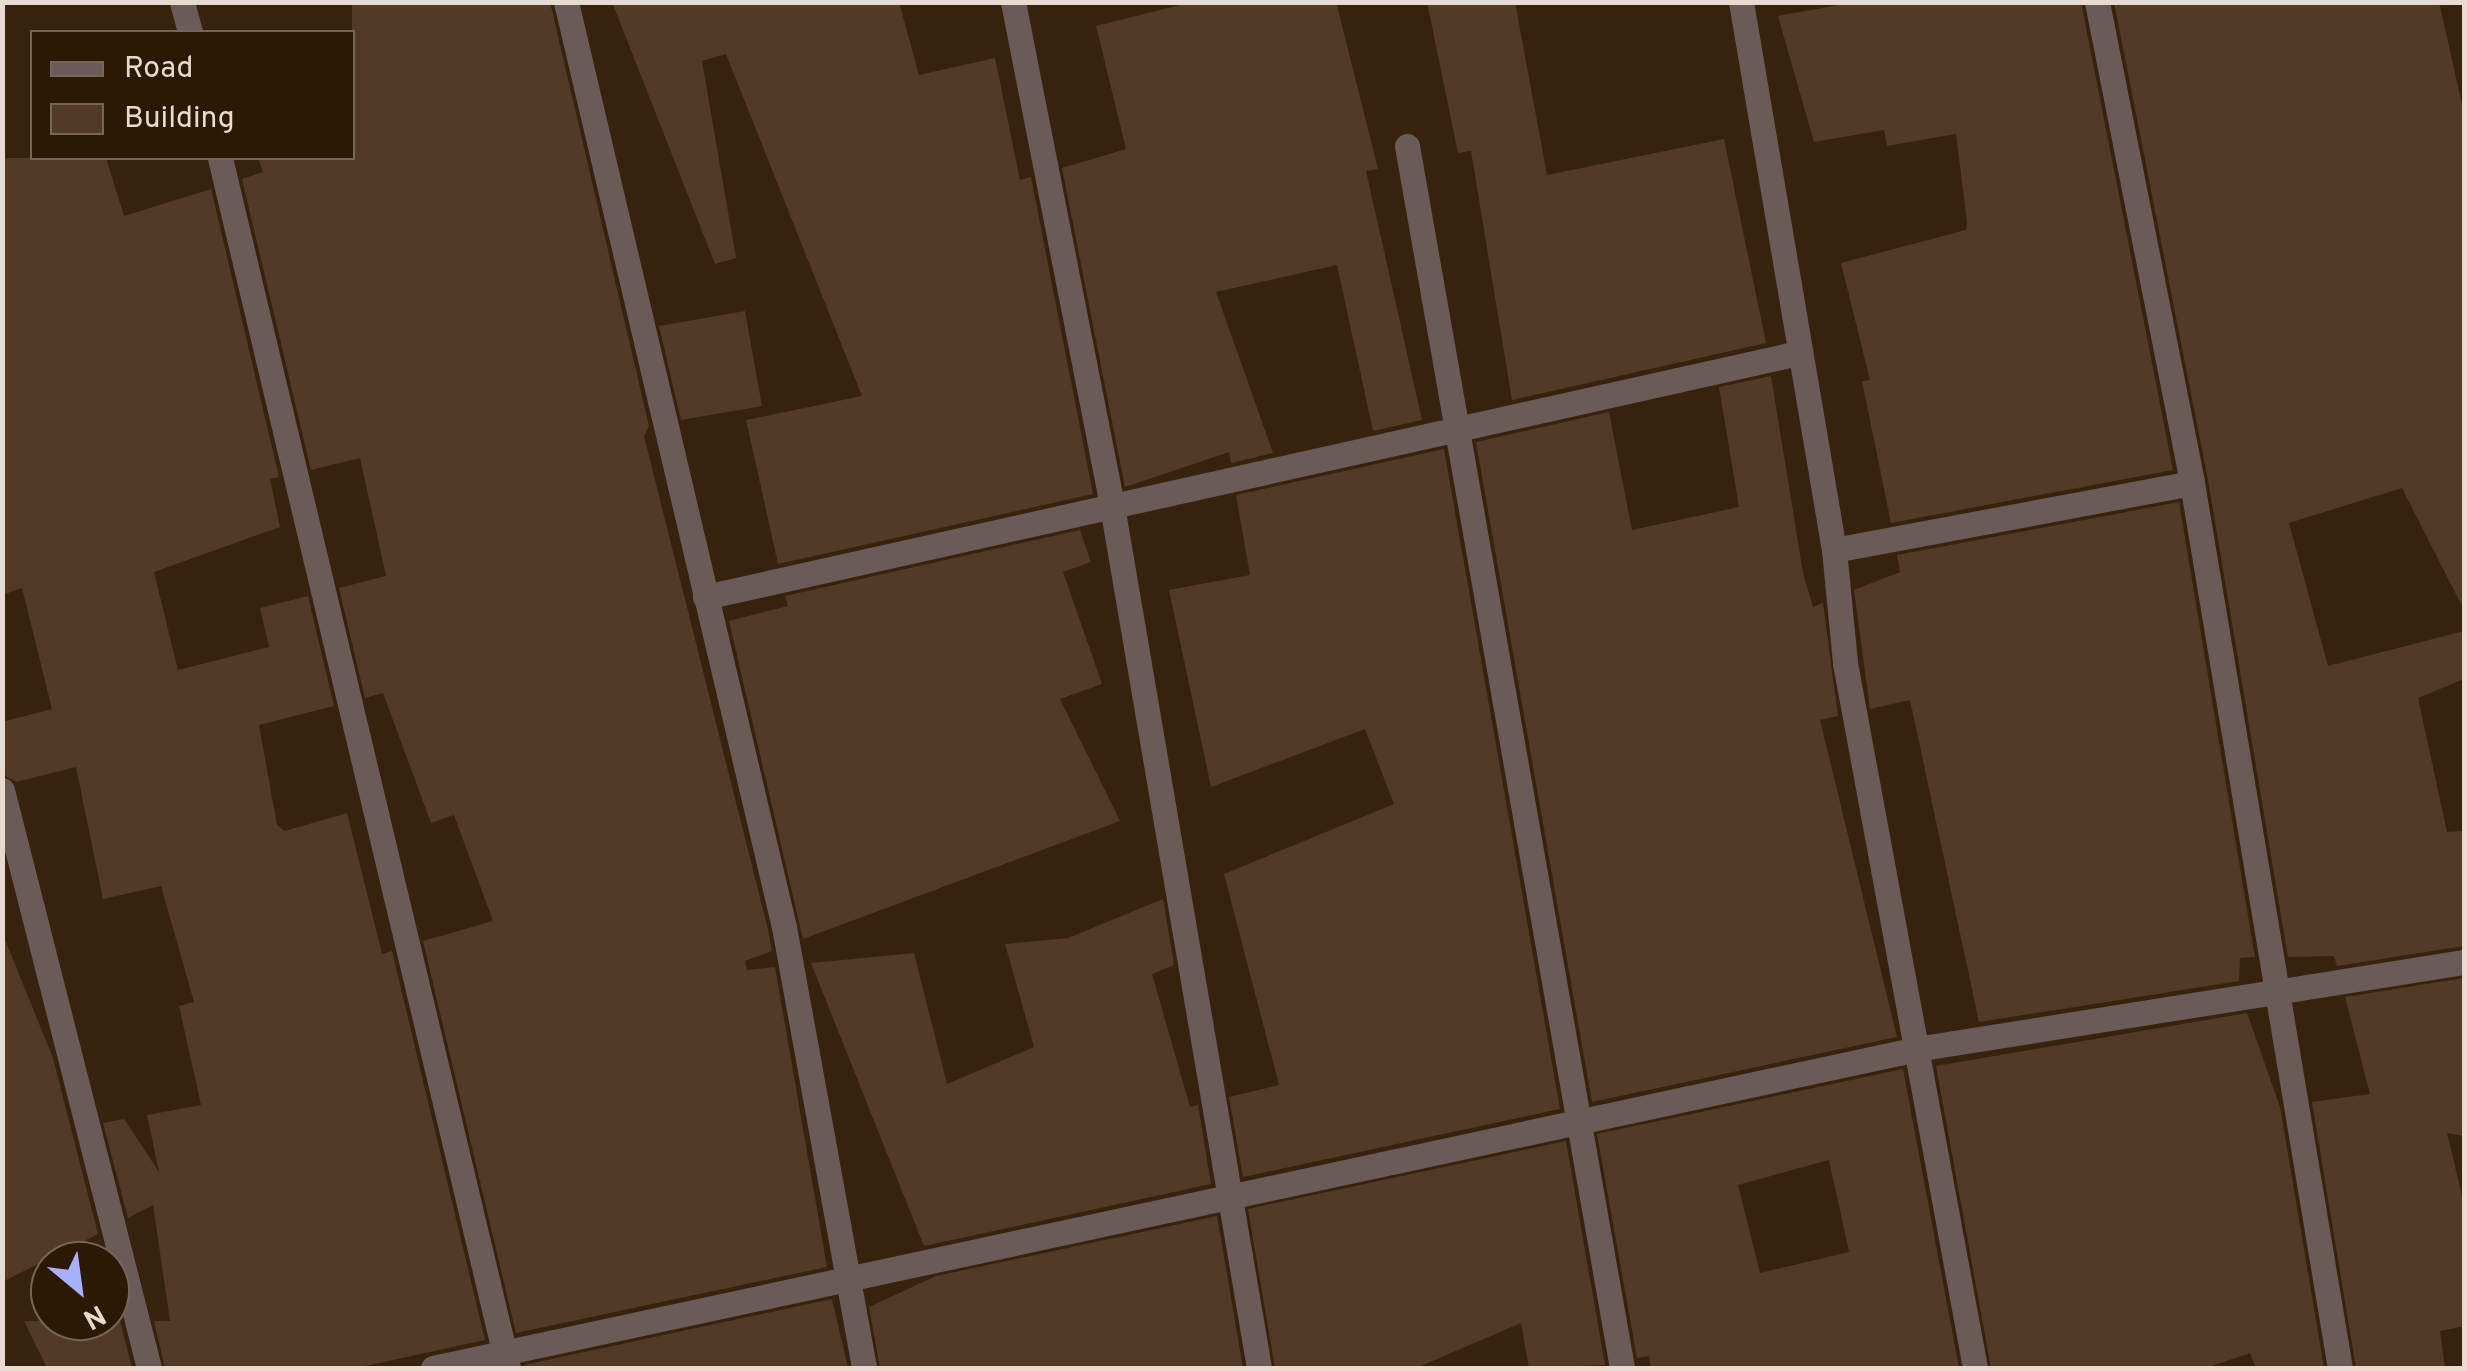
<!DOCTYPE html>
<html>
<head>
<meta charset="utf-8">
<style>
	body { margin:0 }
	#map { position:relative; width:2467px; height:1371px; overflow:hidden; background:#37220d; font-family:Overpass,sans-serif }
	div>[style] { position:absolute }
	.building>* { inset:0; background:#523a27 }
	.minor>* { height:25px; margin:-12.5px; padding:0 12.5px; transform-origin:12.5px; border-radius:12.5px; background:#6a5a58 }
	span { translate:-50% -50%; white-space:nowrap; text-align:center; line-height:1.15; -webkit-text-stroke:9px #2c1904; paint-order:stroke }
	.frame { position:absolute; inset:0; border:5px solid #e8dace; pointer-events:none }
	.legend { position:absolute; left:30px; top:30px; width:325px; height:130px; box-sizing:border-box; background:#2c1904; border:2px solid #765; margin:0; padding:12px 18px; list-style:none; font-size:30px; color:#e8dace }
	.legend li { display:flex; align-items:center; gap:20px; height:50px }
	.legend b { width:50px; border:2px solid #765 }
	.north { position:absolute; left:30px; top:1241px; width:100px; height:100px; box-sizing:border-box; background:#2c1904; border:2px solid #765; border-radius:50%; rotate:151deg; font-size:28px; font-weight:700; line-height:40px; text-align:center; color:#e8dace }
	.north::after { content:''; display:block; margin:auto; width:35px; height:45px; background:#a9b0fc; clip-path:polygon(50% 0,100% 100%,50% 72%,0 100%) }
</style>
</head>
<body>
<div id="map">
	<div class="building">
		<div style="clip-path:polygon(352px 2px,550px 2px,649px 426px,644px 436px,768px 930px,772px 951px,745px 961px,747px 970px,775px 967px,827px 1267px,516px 1333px,423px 941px,493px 921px,454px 815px,431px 823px,383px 693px,365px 698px,339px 588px,386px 576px,360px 458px,311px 470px,242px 179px,263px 172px,258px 158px,352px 158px)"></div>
		<div style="clip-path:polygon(612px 2px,899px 2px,919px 75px,995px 58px,1020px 180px,1031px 177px,1093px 494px,778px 564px,746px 420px,862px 396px,726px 54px,702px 61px,736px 258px,715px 264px)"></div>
		<div style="clip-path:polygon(1192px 2px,1336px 2px,1378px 169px,1366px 171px,1422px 420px,1373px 431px,1337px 265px,1216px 292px,1273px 453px,1231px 463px,1229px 452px,1125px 487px,1062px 168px,1126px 149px,1096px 26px)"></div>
		<div style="clip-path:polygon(1427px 2px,1515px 2px,1547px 175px,1724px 139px,1766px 343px,1512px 400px,1471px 151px,1458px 153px)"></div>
		<div style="clip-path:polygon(1855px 2px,2081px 2px,2173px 470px,1891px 523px,1862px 381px,1870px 380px,1841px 263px,1966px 230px,1967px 222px,1956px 134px,1887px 146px,1884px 130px,1814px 142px,1778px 16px)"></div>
		<div style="clip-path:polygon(2114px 2px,2439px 2px,2464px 113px,2464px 610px,2402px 488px,2289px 523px,2328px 666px,2464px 631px,2464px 679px,2418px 698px,2447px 832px,2464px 831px,2464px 946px,2337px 966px,2334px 956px,2288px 957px,2208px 480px)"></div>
		<div style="clip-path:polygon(2px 158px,106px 158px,124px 216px,211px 189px,279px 477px,270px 479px,280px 527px,154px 572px,178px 670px,269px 647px,260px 608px,308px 596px,334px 706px,259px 725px,277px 825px,285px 831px,347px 813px,382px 954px,392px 951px,485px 1340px,356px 1368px,165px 1368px,154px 1321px,170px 1321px,153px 1205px,128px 1218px,103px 1123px,124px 1119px,159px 1172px,147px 1115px,201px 1105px,179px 1006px,194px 1002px,161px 886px,103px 899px,76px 767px,16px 782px,2px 774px,2px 722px,52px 709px,22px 588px,2px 595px)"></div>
		<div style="clip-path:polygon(745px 311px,762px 406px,681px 420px,659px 326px)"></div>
		<div style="clip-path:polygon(1771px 376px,1803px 573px,1813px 607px,1823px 603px,1838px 716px,1820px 720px,1897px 1037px,1592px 1102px,1476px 442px,1609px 412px,1632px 530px,1739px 507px,1719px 387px)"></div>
		<div style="clip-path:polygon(1444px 449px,1560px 1109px,1243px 1177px,1229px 1097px,1279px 1085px,1224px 874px,1394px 804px,1365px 729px,1211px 787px,1169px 590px,1250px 575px,1236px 495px)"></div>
		<div style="clip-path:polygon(2179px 502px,2255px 957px,2240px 958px,2239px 981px,1979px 1022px,1910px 700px,1870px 709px,1854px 590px,1900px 572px,1897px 555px)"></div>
		<div style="clip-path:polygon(1080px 530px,1091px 562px,1063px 572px,1102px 684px,1060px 699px,1120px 821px,803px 939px,729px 621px,788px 606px,785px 596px)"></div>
		<div style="clip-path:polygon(1163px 899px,1174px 965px,1152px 974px,1190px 1107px,1198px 1105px,1211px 1184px,924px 1246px,811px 963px,914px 953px,947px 1084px,1034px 1047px,1005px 944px,1068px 938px)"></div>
		<div style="clip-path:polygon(4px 937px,53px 1058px,98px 1234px,2px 1282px)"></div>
		<div style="clip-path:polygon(2464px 978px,2464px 1136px,2447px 1133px,2464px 1204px,2464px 1326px,2440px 1331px,2445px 1368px,2356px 1368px,2312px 1102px,2370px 1094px,2345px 997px)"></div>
		<div style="clip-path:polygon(2247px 1013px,2280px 1107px,2324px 1368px,2256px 1368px,2250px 1353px,2206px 1368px,1991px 1368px,1936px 1066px)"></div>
		<div style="clip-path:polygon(evenodd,1903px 1069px,1959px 1368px,1651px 1368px,1649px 1356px,1637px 1358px,1597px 1134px,1903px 1069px,1829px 1160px,1849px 1252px,1760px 1273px,1738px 1185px,1829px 1160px)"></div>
		<div style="clip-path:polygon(1566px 1141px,1605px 1365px,1529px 1368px,1521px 1323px,1416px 1368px,1275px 1368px,1248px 1209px)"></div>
		<div style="clip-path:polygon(1217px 1216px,1243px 1368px,880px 1368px,869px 1307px,936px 1276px)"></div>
		<div style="clip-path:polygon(832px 1299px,848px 1368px,524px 1368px,524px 1365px)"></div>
		<div style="clip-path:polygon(24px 1321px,120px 1321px,132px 1368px,47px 1368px)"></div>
	</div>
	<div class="minor">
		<div style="left:182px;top:2px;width:31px;rotate:75deg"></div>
		<div style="left:566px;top:2px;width:950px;rotate:76.74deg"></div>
		<div style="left:784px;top:927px;width:448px;rotate:79.7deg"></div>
		<div style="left:1013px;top:2px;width:508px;rotate:78.87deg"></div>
		<div style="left:1111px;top:500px;width:881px;rotate:80.32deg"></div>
		<div style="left:1741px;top:2px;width:556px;rotate:80.37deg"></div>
		<div style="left:1834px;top:550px;width:114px;rotate:84.4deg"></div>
		<div style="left:1845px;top:663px;width:717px;rotate:79.55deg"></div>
		<div style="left:2097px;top:2px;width:490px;rotate:78.8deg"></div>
		<div style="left:2192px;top:483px;width:897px;rotate:80.51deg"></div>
		<div style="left:1407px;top:146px;width:1241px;rotate:80.02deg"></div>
		<div style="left:220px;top:158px;width:1244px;rotate:76.61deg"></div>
		<div style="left:1834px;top:550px;width:364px;rotate:-10.6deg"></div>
		<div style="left:705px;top:597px;width:1120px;rotate:-12.58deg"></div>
		<div style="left:2px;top:790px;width:596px;rotate:75.73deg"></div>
		<div style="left:433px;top:1368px;width:1523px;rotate:-12.13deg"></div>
		<div style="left:1922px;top:1048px;width:549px;rotate:-9.02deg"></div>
	</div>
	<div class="frame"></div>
	<ul class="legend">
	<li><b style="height:12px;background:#6a5a58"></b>Road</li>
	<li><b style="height:28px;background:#523a27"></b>Building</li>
	</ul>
	<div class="north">N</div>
</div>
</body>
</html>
